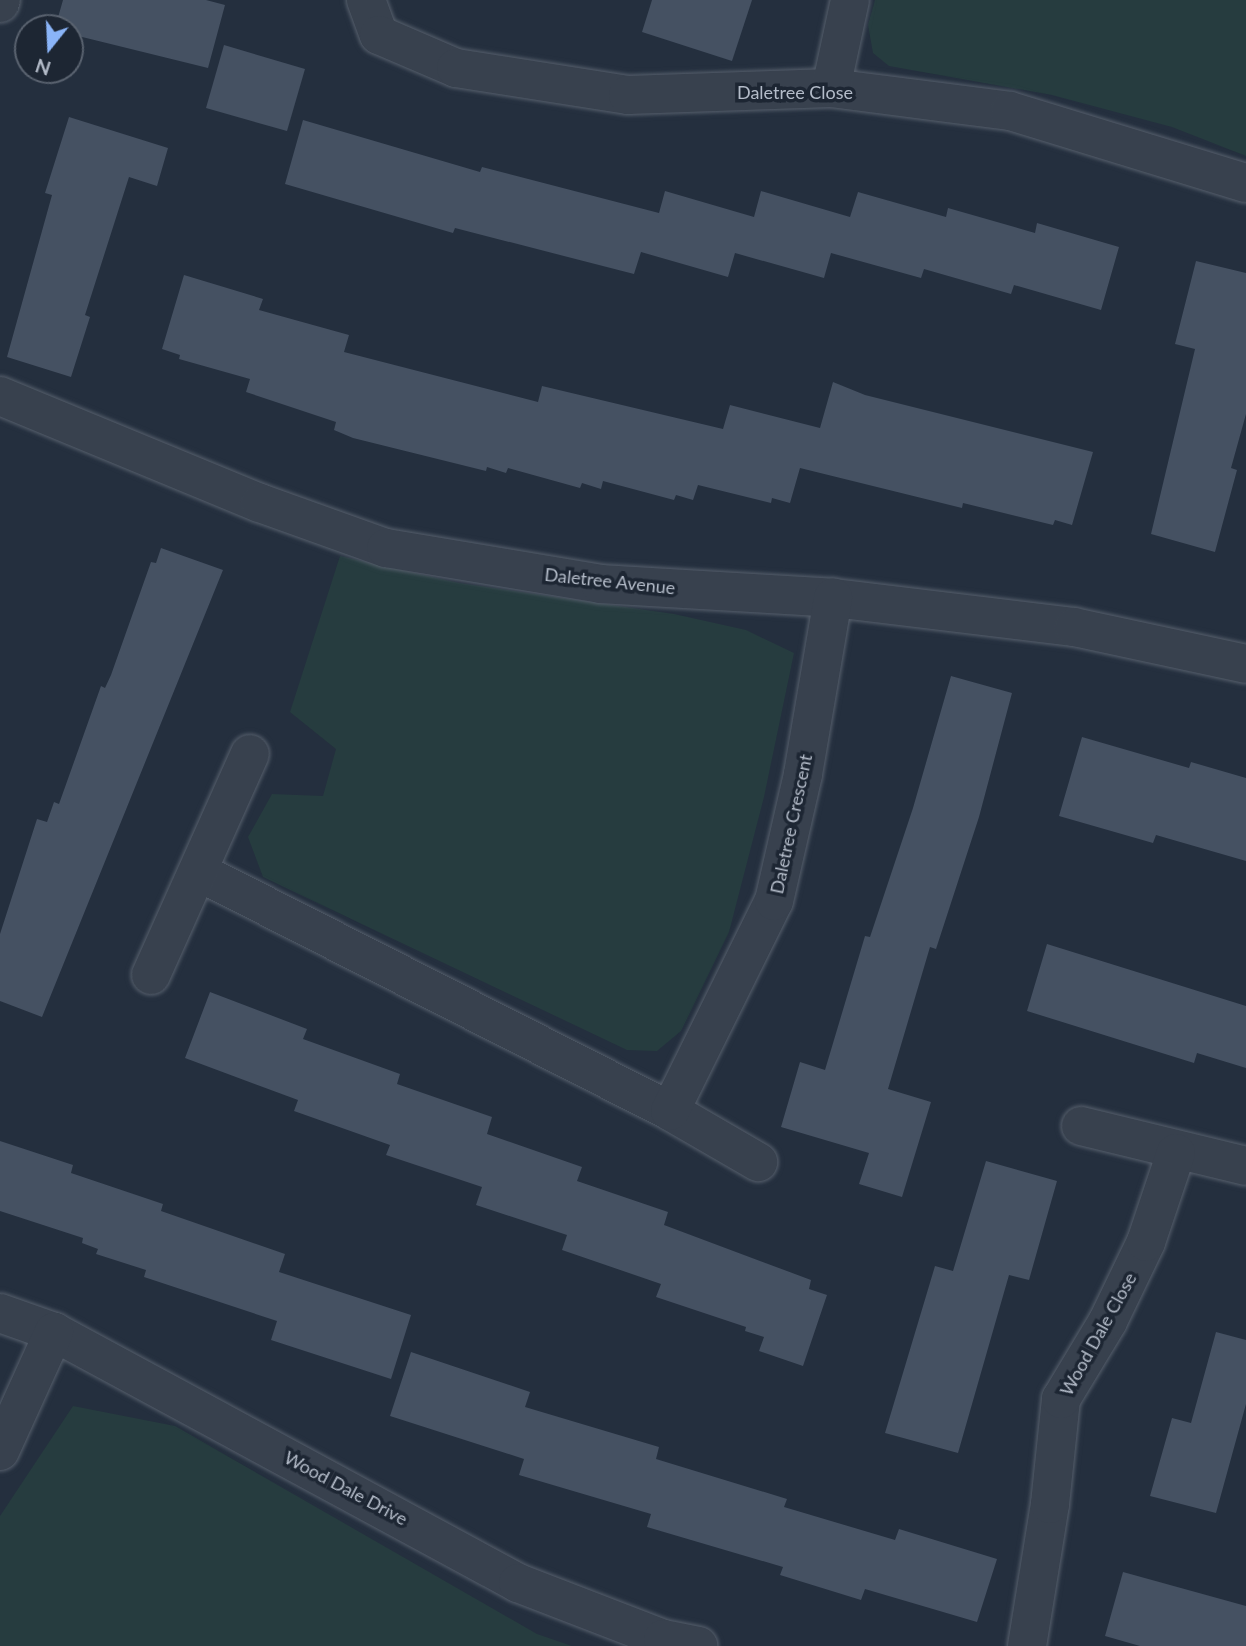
<!DOCTYPE html>
<html>
<head>
<meta charset="utf-8">
<style>
	body { margin:0 }
	#map { position:relative; width:1246px; height:1646px; overflow:hidden; background:#242f3e; font-family:Lato,sans-serif }
	div>[style] { position:absolute }
	.green>* { inset:0; background:#263c3f }
	.building>* { inset:0; background:#455162 }
	.roads { filter:drop-shadow(0 0 2px #565f6c) drop-shadow(0 0 2px #565f6c) }
	.street>* { height:38px; margin:-19px; padding:0 19px; transform-origin:19px; border-radius:19px; background:#38414e }
	span { translate:-50% -50%; white-space:nowrap; text-align:center; line-height:1.15; -webkit-text-stroke:7px #1d2633; paint-order:stroke }
	.street-label { font-size:18px; color:#b4bcc9 }
	.north { position:absolute; left:14px; top:14px; width:70px; height:70px; box-sizing:border-box; background:#1d2633; border:2px solid #59626f; border-radius:50%; rotate:198deg; font-size:19px; font-weight:700; line-height:28px; text-align:center; color:#b4bcc9 }
	.north::after { content:''; display:block; margin:auto; width:24px; height:32px; background:#8ab4f8; clip-path:polygon(50% 0,100% 100%,50% 72%,0 100%) }
</style>
</head>
<body>
<div id="map">
	<div class="green">
		<div style="clip-path:polygon(875px 0,1246px 0,1246px 156px,1172px 127px,1052px 95px,889px 66px,873px 53px,868px 25px)"></div>
		<div style="clip-path:polygon(340px 556px,459px 583px,674px 614px,746px 630px,794px 653px,764px 797px,729px 932px,681px 1031px,657px 1051px,627px 1050px,263px 877px,248px 837px,272px 794px,323px 796px,336px 749px,290px 712px)"></div>
		<div style="clip-path:polygon(73px 1406px,175px 1426px,537px 1634px,572px 1646px,0 1646px,0 1516px)"></div>
	</div>
	<div class="building">
		<div style="clip-path:polygon(63px 0,206px 0,225px 5px,208px 68px,70px 34px,70px 28px,55px 28px)"></div>
		<div style="clip-path:polygon(652px 0,752px 0,732px 61px,642px 32px)"></div>
		<div style="clip-path:polygon(224px 45px,305px 69px,287px 131px,206px 108px)"></div>
		<div style="clip-path:polygon(69px 117px,168px 148px,157px 186px,129px 177px,85px 315px,90px 317px,71px 377px,7px 357px,52px 195px,45px 193px)"></div>
		<div style="clip-path:polygon(303px 120px,480px 172px,482px 167px,659px 213px,665px 191px,754px 217px,761px 191px,850px 217px,858px 192px,946px 217px,948px 208px,1035px 233px,1037px 223px,1119px 247px,1101px 310px,1014px 285px,1011px 294px,924px 269px,921px 278px,831px 253px,824px 278px,735px 253px,728px 277px,641px 252px,634px 274px,455px 228px,453px 233px,285px 184px)"></div>
		<div style="clip-path:polygon(1196px 261px,1246px 273px,1246px 414px,1231px 468px,1237px 470px,1215px 552px,1151px 534px,1195px 349px,1175px 344px)"></div>
		<div style="clip-path:polygon(184px 275px,263px 299px,259px 310px,349px 335px,344px 352px,538px 402px,542px 386px,723px 429px,730px 405px,820px 428px,833px 382px,865px 395px,1093px 452px,1072px 525px,1055px 520px,1053px 525px,963px 503px,962px 508px,800px 468px,790px 503px,772px 498px,771px 503px,698px 485px,693px 500px,676px 495px,674px 500px,603px 481px,601px 489px,582px 483px,580px 488px,508px 468px,506px 473px,487px 467px,486px 471px,353px 438px,334px 430px,336px 422px,246px 392px,250px 379px,179px 359px,180px 355px,162px 349px)"></div>
		<div style="clip-path:polygon(161px 548px,223px 570px,42px 1017px,0 1001px,0 934px,37px 819px,47px 822px,54px 802px,59px 804px,101px 686px,105px 688px,111px 675px,151px 562px,156px 563px)"></div>
		<div style="clip-path:polygon(951px 676px,1012px 693px,979px 817px,936px 949px,930px 947px,888px 1089px,931px 1102px,902px 1197px,859px 1184px,869px 1153px,781px 1127px,800px 1062px,825px 1070px,865px 936px,870px 937px,913px 808px)"></div>
		<div style="clip-path:polygon(1082px 737px,1189px 768px,1191px 762px,1246px 778px,1246px 861px,1156px 835px,1153px 843px,1059px 816px)"></div>
		<div style="clip-path:polygon(1047px 944px,1246px 1006px,1246px 1068px,1197px 1053px,1194px 1063px,1027px 1011px)"></div>
		<div style="clip-path:polygon(210px 992px,307px 1029px,303px 1039px,400px 1074px,397px 1084px,492px 1117px,487px 1134px,582px 1167px,577px 1181px,668px 1212px,664px 1225px,811px 1280px,809px 1289px,827px 1295px,803px 1366px,759px 1351px,764px 1337px,745px 1331px,746px 1327px,656px 1297px,661px 1284px,562px 1250px,567px 1235px,476px 1205px,482px 1187px,386px 1155px,390px 1145px,294px 1111px,298px 1100px,185px 1058px)"></div>
		<div style="clip-path:polygon(0 1141px,73px 1165px,71px 1173px,163px 1204px,161px 1211px,285px 1254px,279px 1272px,411px 1315px,391px 1379px,271px 1340px,277px 1321px,144px 1277px,146px 1270px,96px 1254px,98px 1249px,82px 1243px,83px 1238px,0 1211px)"></div>
		<div style="clip-path:polygon(986px 1161px,1057px 1181px,1029px 1280px,1009px 1275px,958px 1453px,885px 1433px,935px 1266px,953px 1271px)"></div>
		<div style="clip-path:polygon(1216px 1332px,1246px 1340px,1246px 1404px,1216px 1513px,1150px 1496px,1172px 1418px,1191px 1423px)"></div>
		<div style="clip-path:polygon(411px 1352px,530px 1392px,525px 1407px,659px 1447px,656px 1459px,787px 1499px,784px 1507px,895px 1540px,899px 1529px,997px 1559px,977px 1622px,865px 1589px,861px 1600px,780px 1575px,783px 1567px,647px 1527px,651px 1514px,519px 1475px,524px 1459px,390px 1416px)"></div>
		<div style="clip-path:polygon(1123px 1572px,1246px 1606px,1246px 1646px,1140px 1646px,1105px 1636px)"></div>
	</div>
	<div class="roads">
		<div class="street">
			<div style="left:366px;top:0;width:37px;rotate:70deg"></div>
			<div style="left:379px;top:35px;width:84px;rotate:23.2deg"></div>
			<div style="left:456px;top:68px;width:174px;rotate:8.9deg"></div>
			<div style="left:628px;top:95px;width:203px;rotate:-2deg"></div>
			<div style="left:831px;top:88px;width:180px;rotate:7.3deg"></div>
			<div style="left:1010px;top:111px;width:247px;rotate:17deg"></div>
			<div style="left:0;top:3px;width:3px;rotate:-72deg"></div>
			<div style="left:831px;top:88px;width:90px;rotate:-77.8deg"></div>
			<div style="left:0;top:396px;width:281px;rotate:22.4deg"></div>
			<div style="left:260px;top:503px;width:134px;rotate:19.7deg"></div>
			<div style="left:386px;top:548px;width:217px;rotate:9.5deg"></div>
			<div style="left:600px;top:584px;width:233px;rotate:3.4deg"></div>
			<div style="left:833px;top:598px;width:243px;rotate:6.9deg"></div>
			<div style="left:1074px;top:627px;width:176px;rotate:12.1deg"></div>
			<div style="left:199px;top:872px;width:528px;rotate:26.9deg"></div>
			<div style="left:670px;top:1111px;width:102px;rotate:30.1deg"></div>
			<div style="left:151px;top:975px;width:242px;rotate:-65.9deg"></div>
			<div style="left:670px;top:1111px;width:234px;rotate:-63.7deg"></div>
			<div style="left:774px;top:901px;width:130px;rotate:-77.1deg"></div>
			<div style="left:803px;top:774px;width:179px;rotate:-80.3deg"></div>
			<div style="left:1081px;top:1126px;width:170px;rotate:13.6deg"></div>
			<div style="left:0;top:1313px;width:57px;rotate:19.4deg"></div>
			<div style="left:54px;top:1332px;width:528px;rotate:28.41deg"></div>
			<div style="left:518px;top:1583px;width:155px;rotate:21.1deg"></div>
			<div style="left:663px;top:1639px;width:36px;rotate:11deg"></div>
			<div style="left:0;top:1451px;width:131px;rotate:-65.6deg"></div>
			<div style="left:1027px;top:1646px;width:144px;rotate:-80.8deg"></div>
			<div style="left:1050px;top:1504px;width:106px;rotate:-84deg"></div>
			<div style="left:1061px;top:1399px;width:91px;rotate:-58.9deg"></div>
			<div style="left:1108px;top:1321px;width:88px;rotate:-64.3deg"></div>
			<div style="left:1146px;top:1242px;width:94px;rotate:-71.4deg"></div>
		</div>
	</div>
	<div class="street-label">
		<span style="left:795px;top:92px">Daletree Close</span>
		<span style="left:610px;top:581px;rotate:6deg">Daletree Avenue</span>
		<span style="left:791px;top:824px;rotate:-78deg">Daletree Crescent</span>
		<span style="left:1098px;top:1334px;rotate:-61deg">Wood Dale Close</span>
		<span style="left:346px;top:1488px;rotate:28deg">Wood Dale Drive</span>
	</div>
	<div class="north">N</div>
</div>
</body>
</html>
